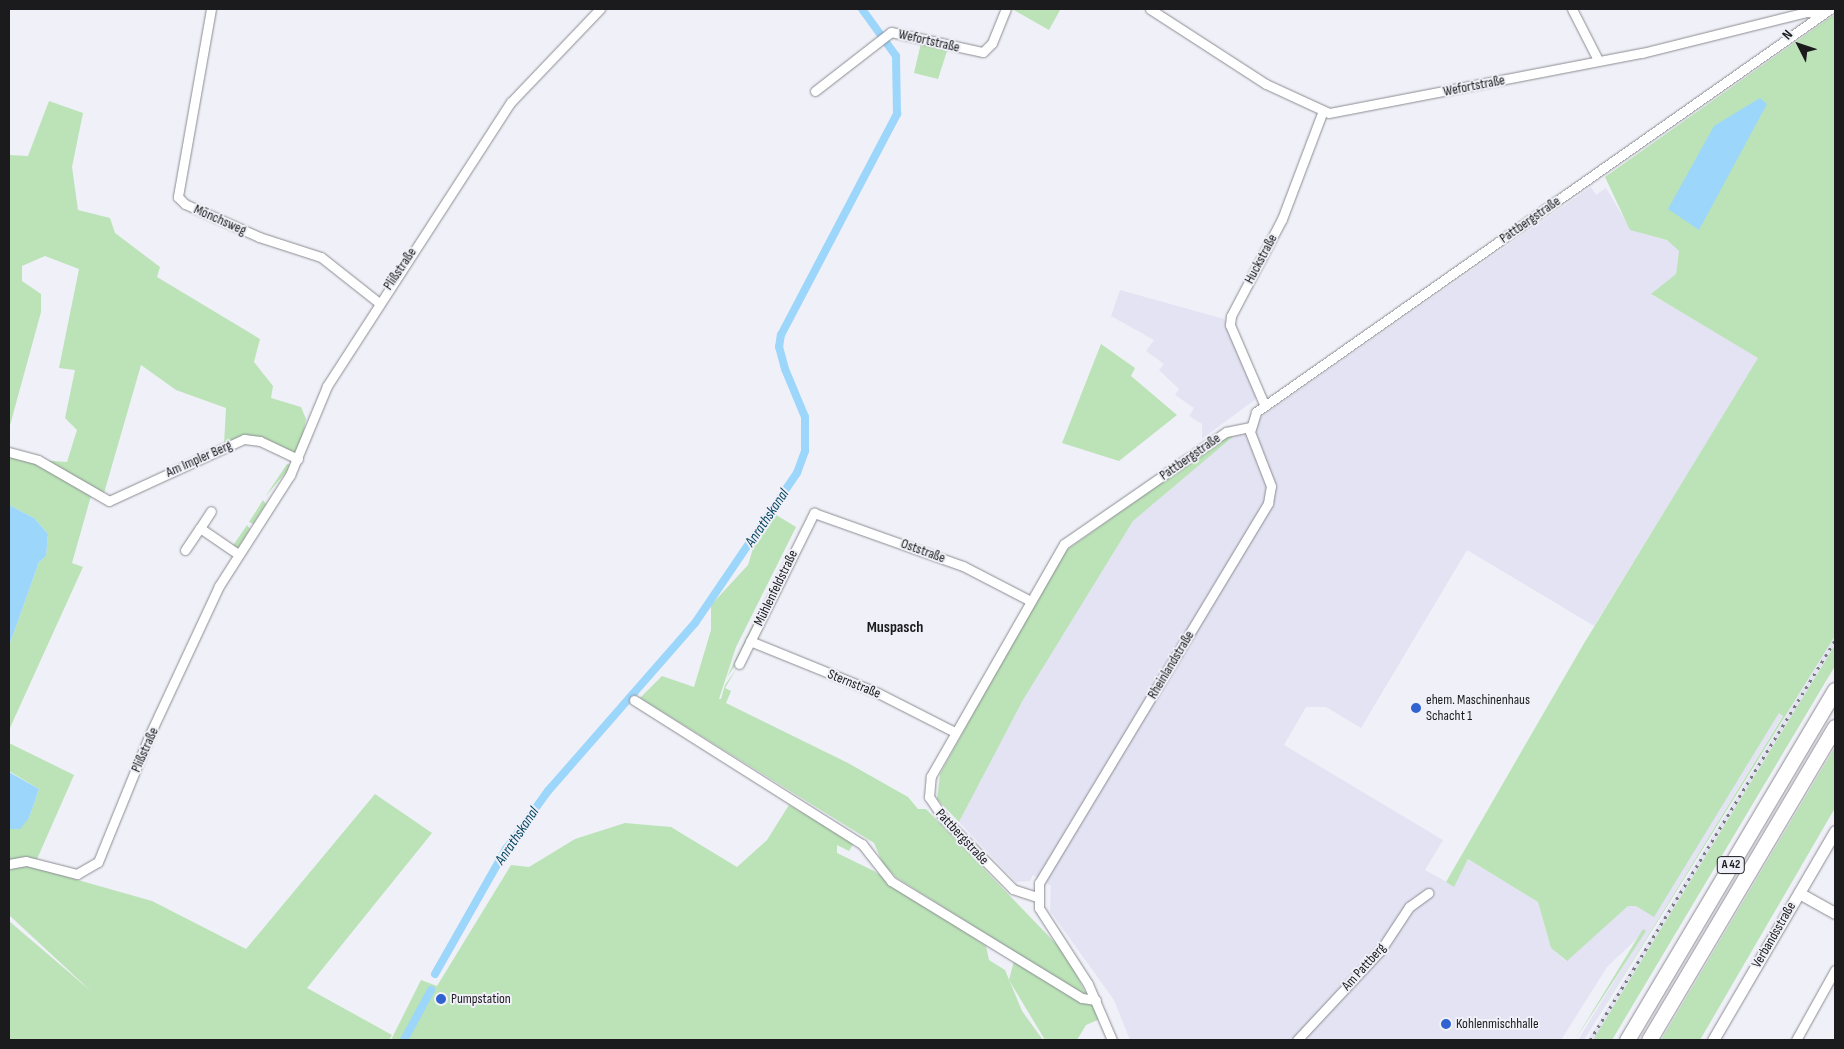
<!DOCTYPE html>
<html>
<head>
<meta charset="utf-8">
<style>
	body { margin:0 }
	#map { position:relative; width:1844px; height:1049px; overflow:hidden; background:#f0f0f8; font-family:"Sofia Sans Condensed",sans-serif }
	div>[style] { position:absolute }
	.built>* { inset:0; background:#e3e3f3 }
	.green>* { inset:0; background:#bbe3b7 }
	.water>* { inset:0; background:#9cd6fb }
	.canal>* { height:8px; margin:-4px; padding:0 4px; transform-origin:4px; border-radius:4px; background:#9cd6fb }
	.roads { filter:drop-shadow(0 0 1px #8b8b92) drop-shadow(0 0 1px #8b8b92) }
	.street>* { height:9px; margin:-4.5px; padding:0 4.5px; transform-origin:4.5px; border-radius:4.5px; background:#fff }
	.secondary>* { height:11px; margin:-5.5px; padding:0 5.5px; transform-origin:5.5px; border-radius:5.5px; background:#fff }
	.highway>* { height:15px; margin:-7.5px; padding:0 7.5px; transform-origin:7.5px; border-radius:7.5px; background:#fff }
	.rail>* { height:2.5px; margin-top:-1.25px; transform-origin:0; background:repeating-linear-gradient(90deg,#7a7a7f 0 2.5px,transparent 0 7.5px) }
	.dots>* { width:14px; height:14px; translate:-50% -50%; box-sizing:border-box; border:2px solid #f0f0f8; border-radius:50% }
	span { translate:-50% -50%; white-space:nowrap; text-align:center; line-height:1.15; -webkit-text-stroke:4px #f0f0f8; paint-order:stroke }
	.shield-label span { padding:1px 4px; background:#f0f0f8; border:1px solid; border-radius:4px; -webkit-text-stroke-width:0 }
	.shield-label { font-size:12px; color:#1b1b1e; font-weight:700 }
	.street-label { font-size:14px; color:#1b1b1e }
	.poi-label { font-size:14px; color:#1b1b1e }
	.left { translate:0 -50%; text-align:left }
	.water-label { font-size:15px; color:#034461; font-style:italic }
	.quarter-label { font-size:16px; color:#1b1b1e; font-weight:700 }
	.frame { position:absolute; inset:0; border:10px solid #1b1b1e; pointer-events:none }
	.north { position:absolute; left:1774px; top:20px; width:50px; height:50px; -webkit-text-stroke:4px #f0f0f8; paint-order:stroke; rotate:311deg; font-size:14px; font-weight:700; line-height:20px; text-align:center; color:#1b1b1e }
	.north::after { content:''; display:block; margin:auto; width:18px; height:22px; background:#1b1b1e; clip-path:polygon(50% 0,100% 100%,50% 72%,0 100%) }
</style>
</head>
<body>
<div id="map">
	<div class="built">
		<div style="clip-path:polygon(1591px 187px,1596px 195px,1606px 188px,1631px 230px,1667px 240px,1679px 251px,1676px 274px,1652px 295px,1759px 358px,1594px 626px,1467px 550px,1361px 728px,1326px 707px,1306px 707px,1284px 745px,1443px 840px,1425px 870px,1454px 886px,1468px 859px,1538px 902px,1551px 948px,1566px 961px,1628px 906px,1636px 906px,1654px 916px,1779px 713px,1783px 715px,1584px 1040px,1578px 1040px,1645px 931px,1607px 967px,1561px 1040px,1130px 1040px,1114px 1000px,1050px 911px,1051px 886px,1033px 875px,1030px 881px,1016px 882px,959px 822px,1023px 700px,1133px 521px,1235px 435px)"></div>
		<div style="clip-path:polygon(1120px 290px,1224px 319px,1257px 398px,1202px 439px,1202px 424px,1189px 416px,1194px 408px,1175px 395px,1179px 389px,1159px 370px,1164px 364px,1146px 351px,1154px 340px,1111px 316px)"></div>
		<div style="clip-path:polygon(1835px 636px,1835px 645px,1593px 1040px,1588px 1040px)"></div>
	</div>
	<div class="green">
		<div style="clip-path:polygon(1012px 9px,1058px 9px,1060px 10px,1049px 30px)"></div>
		<div style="clip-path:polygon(1835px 14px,1835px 636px,1584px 1040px,1783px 716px,1779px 713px,1654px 917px,1636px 906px,1628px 906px,1567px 961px,1551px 948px,1538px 902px,1468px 859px,1454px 887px,1446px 882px,1583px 645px,1758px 358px,1651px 294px,1676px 274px,1679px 251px,1667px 240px,1630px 230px,1605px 177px)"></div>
		<div style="clip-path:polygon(921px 43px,947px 51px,938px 79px,914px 73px)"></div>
		<div style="clip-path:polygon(49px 101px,83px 113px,72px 167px,78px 210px,110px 218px,115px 233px,160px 267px,157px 277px,260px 339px,254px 362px,273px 386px,271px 398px,301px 407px,306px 419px,298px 459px,260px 441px,224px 445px,226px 408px,176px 390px,141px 365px,102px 500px,38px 460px,67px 462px,77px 430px,65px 418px,75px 370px,59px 368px,79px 269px,45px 256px,22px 266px,22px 281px,41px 294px,41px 312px,9px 429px,9px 155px,28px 156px)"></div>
		<div style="clip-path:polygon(1101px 344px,1135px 368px,1131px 376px,1177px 415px,1119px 461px,1062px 443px)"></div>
		<div style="clip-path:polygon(1235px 435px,1133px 521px,1023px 700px,959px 822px,937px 799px,940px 774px,1061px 554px,1225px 438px)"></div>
		<div style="clip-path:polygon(9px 455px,45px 466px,91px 496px,72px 563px,83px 567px,9px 730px,9px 646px,39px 562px,46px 556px,48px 534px,34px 518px,9px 505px)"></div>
		<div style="clip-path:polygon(287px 464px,292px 465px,265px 497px)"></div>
		<div style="clip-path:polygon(263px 500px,266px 504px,253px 524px,249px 522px)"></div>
		<div style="clip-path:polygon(773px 513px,796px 527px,736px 647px,719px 699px,721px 699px,725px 685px,737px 668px,725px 688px,731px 691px,726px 703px,848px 763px,908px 797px,918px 809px,926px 809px,1064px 952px,1100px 1019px,1086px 1025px,1077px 1040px,1045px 1040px,1009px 980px,1016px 953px,897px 878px,883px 864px,874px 843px,640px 698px,662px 676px,694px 687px,711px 630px,711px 605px,748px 565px,755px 542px)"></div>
		<div style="clip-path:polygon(247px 525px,250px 529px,239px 547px,232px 547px)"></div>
		<div style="clip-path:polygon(777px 576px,741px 657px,727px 677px)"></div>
		<div style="clip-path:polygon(1835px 645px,1835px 666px,1612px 1040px,1593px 1040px)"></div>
		<div style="clip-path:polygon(9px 743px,74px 775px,37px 859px,9px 861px,9px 829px,29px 818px,39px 789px,9px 771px)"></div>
		<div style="clip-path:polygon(1835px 747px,1835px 808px,1700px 1040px,1661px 1040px)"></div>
		<div style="clip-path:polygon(375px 794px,432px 833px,307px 988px,392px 1035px,389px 1040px,9px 1040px,9px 921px,92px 992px,9px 915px,10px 870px,25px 865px,152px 901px,246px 949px)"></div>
		<div style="clip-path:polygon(789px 805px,854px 843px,849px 851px,837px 845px,837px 853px,874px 871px,986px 946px,989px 960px,1005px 970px,1022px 1011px,1043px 1040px,391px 1040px,421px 980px,437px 986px,511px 865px,529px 867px,575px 839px,625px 823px,671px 827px,737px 867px,767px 840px)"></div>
		<div style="clip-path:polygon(1643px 929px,1646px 931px,1575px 1040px)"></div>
	</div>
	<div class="water">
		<div style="clip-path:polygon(1760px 98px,1767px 104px,1699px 230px,1668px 209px,1714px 126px)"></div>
		<div style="clip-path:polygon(9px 505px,34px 518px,48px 534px,46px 556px,39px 562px,9px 646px)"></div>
		<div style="clip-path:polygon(9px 772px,39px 789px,29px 818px,20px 829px,9px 829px)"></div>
	</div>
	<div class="canal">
		<div style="left:435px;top:974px;width:144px;rotate:-60.4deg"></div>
		<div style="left:506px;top:849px;width:72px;rotate:-54.1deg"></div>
		<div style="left:548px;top:791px;width:223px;rotate:-48.8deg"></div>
		<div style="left:695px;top:623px;width:181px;rotate:-55.8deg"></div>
		<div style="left:797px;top:473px;width:23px;rotate:-70deg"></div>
		<div style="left:805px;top:451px;width:34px;rotate:-90deg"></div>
		<div style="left:805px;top:417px;width:52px;rotate:-112.6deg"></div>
		<div style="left:785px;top:369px;width:23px;rotate:-105deg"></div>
		<div style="left:779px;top:347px;width:12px;rotate:-81deg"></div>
		<div style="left:781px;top:335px;width:250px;rotate:-62.3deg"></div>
		<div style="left:897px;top:114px;width:58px;rotate:-91deg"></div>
		<div style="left:896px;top:56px;width:58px;rotate:-125.9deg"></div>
		<div style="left:404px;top:1040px;width:57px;rotate:-61.6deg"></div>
	</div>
	<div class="roads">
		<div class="street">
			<div style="left:211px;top:9px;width:191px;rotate:100deg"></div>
			<div style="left:178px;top:197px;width:10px;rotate:45deg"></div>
			<div style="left:185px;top:204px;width:81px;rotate:24deg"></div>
			<div style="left:259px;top:237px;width:65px;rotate:17.9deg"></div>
			<div style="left:321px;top:257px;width:73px;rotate:38.3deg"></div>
			<div style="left:1150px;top:9px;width:138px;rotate:32.9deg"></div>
			<div style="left:1266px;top:84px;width:69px;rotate:24.7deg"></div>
			<div style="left:1329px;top:113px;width:319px;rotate:-10.9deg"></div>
			<div style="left:1642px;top:53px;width:170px;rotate:-14deg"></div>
			<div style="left:1807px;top:12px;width:15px;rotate:8deg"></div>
			<div style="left:1572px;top:9px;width:57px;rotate:63deg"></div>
			<div style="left:815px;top:91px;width:96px;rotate:-37.8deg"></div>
			<div style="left:891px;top:32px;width:94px;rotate:12.3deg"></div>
			<div style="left:983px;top:52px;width:13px;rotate:-45deg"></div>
			<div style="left:992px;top:43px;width:37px;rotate:-68deg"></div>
			<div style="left:1264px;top:404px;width:86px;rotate:-113.3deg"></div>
			<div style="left:1230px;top:325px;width:9px;rotate:-84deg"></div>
			<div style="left:1231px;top:316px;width:110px;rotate:-62.3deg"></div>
			<div style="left:1282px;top:219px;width:113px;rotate:-69.3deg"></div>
			<div style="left:9px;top:452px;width:30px;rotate:15deg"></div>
			<div style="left:38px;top:460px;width:82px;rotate:30deg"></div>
			<div style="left:109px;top:501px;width:149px;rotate:-24.7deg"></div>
			<div style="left:244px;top:439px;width:16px;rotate:7deg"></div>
			<div style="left:260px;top:441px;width:42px;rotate:25.3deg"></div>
			<div style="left:200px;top:528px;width:20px;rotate:-57deg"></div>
			<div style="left:185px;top:550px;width:27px;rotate:-56deg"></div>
			<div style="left:200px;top:528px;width:46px;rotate:34.4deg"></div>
			<div style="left:750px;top:641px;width:138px;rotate:22.1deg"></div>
			<div style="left:878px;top:693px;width:86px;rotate:26.9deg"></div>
			<div style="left:739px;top:664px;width:169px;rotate:-63.6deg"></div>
			<div style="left:814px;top:513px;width:158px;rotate:19.6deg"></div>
			<div style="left:963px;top:566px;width:74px;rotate:27.3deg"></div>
			<div style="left:634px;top:700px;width:270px;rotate:32.3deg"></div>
			<div style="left:862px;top:844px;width:47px;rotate:51.9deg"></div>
			<div style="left:891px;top:881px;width:224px;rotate:31.5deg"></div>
			<div style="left:1082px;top:998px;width:14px;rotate:8deg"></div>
			<div style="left:9px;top:864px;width:17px;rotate:-10deg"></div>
			<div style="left:26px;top:861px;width:53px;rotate:14.3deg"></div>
			<div style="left:77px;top:874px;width:24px;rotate:-30deg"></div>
			<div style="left:98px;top:862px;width:138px;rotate:-67.9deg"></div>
			<div style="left:150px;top:734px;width:163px;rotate:-65deg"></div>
			<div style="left:219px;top:586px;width:132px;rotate:-57.4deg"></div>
			<div style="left:290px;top:475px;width:96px;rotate:-67.4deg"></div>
			<div style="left:327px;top:386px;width:338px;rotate:-57.1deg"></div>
			<div style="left:511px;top:102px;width:129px;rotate:-46.3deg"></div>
			<div style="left:1037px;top:897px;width:25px;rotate:-162deg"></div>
			<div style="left:1013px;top:889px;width:98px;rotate:-134.6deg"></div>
			<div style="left:944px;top:819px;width:27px;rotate:-124deg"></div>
			<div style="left:929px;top:797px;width:21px;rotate:-85deg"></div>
			<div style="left:931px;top:776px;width:267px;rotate:-60.2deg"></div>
			<div style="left:1064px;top:544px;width:197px;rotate:-34.7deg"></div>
			<div style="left:1226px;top:432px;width:25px;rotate:-12deg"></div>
			<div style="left:1112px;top:1040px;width:61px;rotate:-113.2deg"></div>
			<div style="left:1088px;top:984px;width:90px;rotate:-122.8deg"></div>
			<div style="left:1039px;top:908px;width:25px;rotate:-90deg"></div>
			<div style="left:1039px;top:883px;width:444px;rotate:-58.9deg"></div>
			<div style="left:1268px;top:503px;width:17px;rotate:-80deg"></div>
			<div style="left:1271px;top:486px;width:58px;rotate:-111.3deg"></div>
			<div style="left:1250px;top:432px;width:21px;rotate:-73deg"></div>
			<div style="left:1256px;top:412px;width:701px;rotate:-35.07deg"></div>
			<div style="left:1297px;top:1040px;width:122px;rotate:-47deg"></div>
			<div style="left:1380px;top:951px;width:53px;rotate:-56.6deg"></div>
			<div style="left:1409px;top:907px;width:24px;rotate:-36deg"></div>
			<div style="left:1796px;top:1040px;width:80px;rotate:-60.9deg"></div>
		</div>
		<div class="secondary">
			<div style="left:1799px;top:893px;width:41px;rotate:29.1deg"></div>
			<div style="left:1713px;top:1040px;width:242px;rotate:-59.7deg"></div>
		</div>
		<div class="highway">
			<div style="left:1627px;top:1040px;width:407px;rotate:-59.3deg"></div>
			<div style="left:1649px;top:1040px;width:364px;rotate:-59.3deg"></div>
		</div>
	</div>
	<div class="rail">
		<div style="left:1590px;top:1040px;width:469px;rotate:-58.5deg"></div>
	</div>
	<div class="dots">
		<div style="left:1416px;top:708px;background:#3062d1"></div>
		<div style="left:441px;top:999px;background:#3062d1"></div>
		<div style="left:1446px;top:1024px;background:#3062d1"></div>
	</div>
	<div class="shield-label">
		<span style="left:1731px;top:865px">A 42</span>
	</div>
	<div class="street-label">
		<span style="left:929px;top:41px;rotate:13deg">Wefortstraße</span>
		<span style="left:1474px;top:86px;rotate:-11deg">Wefortstraße</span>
		<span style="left:220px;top:220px;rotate:24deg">Mönchsweg</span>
		<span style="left:1530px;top:220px;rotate:-35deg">Pattbergstraße</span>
		<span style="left:1261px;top:259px;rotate:-62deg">Huckstraße</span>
		<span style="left:400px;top:269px;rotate:-56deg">Plißstraße</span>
		<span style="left:1190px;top:457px;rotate:-35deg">Pattbergstraße</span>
		<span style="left:199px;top:459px;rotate:-24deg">Am Impler Berg</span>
		<span style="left:923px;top:551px;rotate:20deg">Oststraße</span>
		<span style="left:776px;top:588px;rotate:-64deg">Mühlenfeldstraße</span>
		<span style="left:1171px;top:665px;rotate:-59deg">Rheinlandstraße</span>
		<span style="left:854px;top:684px;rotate:22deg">Sternstraße</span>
		<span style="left:145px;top:750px;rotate:-66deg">Plißstraße</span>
		<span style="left:962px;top:837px;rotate:47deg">Pattbergstraße</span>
		<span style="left:1774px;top:935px;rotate:-60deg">Verbandsstraße</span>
		<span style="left:1364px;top:967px;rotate:-48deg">Am Pattberg</span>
	</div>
	<div class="poi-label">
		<span class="left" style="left:1426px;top:708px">ehem. Maschinenhaus<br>Schacht 1</span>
		<span class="left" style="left:451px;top:999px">Pumpstation</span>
		<span class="left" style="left:1456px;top:1024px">Kohlenmischhalle</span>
	</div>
	<div class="water-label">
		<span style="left:767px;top:518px;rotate:-56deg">Anrathskanal</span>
		<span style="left:517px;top:836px;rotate:-56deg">Anrathskanal</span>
	</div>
	<div class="quarter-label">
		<span style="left:895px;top:628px">Muspasch</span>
	</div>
	<div class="frame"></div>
	<div class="north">N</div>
</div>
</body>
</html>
